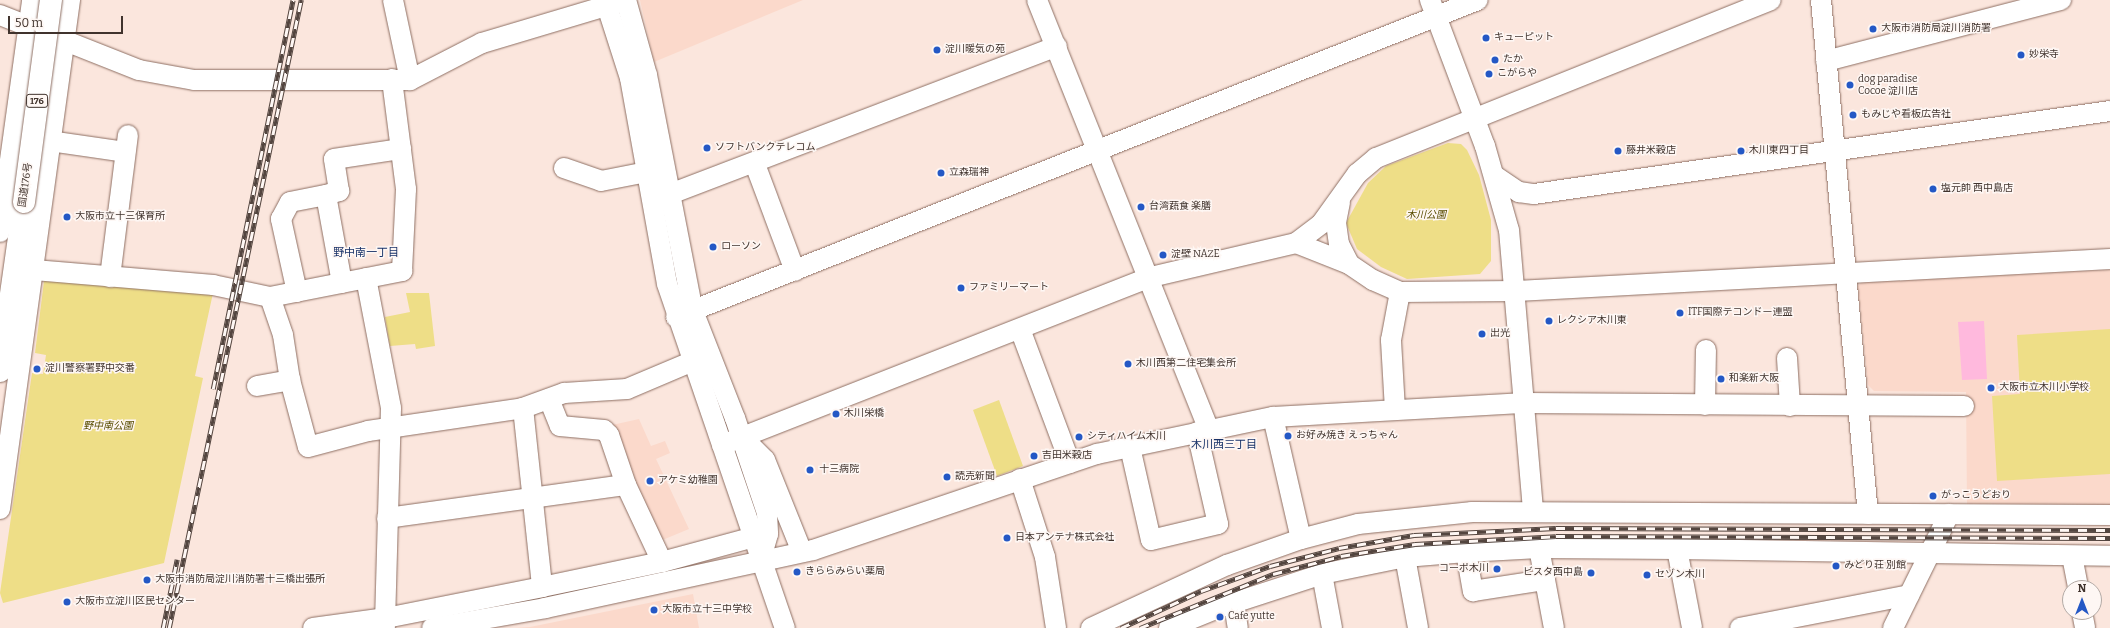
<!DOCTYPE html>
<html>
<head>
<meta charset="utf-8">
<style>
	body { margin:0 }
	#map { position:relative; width:2110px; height:628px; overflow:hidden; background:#fbe6dd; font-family:Bitter,"Noto Sans JP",serif }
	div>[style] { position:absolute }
	.built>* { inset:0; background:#fbd9cb }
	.green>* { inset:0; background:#eede87 }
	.water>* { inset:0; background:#ffb9dd }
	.roads { filter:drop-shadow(0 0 1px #8e6f63) drop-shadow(0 0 1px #8e6f63) }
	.minor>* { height:20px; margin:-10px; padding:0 10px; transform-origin:10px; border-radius:10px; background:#fff }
	.highway>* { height:22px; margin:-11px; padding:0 11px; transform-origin:11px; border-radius:11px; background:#fff }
	.rail>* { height:4.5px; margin-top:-2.25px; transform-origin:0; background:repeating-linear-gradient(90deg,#fef7f4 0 9px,#53453f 0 18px); box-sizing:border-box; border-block:1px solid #53453f }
	.bridges { filter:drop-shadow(0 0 1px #8e6f63) drop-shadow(0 0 1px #8e6f63) }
	.highway-bridge>* { height:22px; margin:-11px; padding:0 11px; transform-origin:11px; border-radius:11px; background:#fff }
	.dots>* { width:11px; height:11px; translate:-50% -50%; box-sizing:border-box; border:2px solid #fef7f4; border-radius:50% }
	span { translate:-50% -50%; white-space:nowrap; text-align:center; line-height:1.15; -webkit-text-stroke:3px #fef7f4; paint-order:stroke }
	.shield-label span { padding:1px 3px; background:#fef7f4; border:1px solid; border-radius:3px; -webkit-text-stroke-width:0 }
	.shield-label { font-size:9px; color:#40332d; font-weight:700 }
	.poi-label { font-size:10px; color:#40332d }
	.left { translate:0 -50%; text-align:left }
	.right { translate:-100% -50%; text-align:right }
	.street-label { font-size:10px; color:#40332d }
	.park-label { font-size:10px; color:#5a4e00; font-style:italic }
	.neighbourhood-label { font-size:11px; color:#183268 }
	.north { position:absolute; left:2062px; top:580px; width:40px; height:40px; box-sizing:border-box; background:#fef7f4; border:1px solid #b2a9a4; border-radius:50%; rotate:0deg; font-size:11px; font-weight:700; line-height:16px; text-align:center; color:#40332d }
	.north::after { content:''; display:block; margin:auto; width:14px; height:18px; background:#2458c5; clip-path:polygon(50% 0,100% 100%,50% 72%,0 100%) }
	.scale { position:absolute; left:8px; top:16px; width:115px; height:18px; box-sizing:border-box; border:2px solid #40332d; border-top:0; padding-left:5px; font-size:12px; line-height:14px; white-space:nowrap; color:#40332d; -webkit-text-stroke:3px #fef7f4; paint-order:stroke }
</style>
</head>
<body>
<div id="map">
	<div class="built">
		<div style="clip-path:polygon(640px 0,803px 0,654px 62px)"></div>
		<div style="clip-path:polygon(2110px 270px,2110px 505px,1967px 505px,1966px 392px,1874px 391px,1868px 385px,1858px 286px,1866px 278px)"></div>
		<div style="clip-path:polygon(639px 419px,651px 446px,665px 441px,670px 453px,656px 459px,689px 529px,660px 541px,612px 425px)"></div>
		<div style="clip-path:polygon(693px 594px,699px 628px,515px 628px,530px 627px)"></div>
	</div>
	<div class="green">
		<div style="clip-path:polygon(1448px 143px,1461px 144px,1467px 150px,1479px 175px,1491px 220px,1491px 261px,1480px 274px,1407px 279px,1381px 267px,1357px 249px,1346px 223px,1368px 183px,1386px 166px)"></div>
		<div style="clip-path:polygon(49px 279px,213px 293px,195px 376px,203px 378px,164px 563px,3px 603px,0 593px,32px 373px,43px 374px,46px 355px,35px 353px,44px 281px)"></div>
		<div style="clip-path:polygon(406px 293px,429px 293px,435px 346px,416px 349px,415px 344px,390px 346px,385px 317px,410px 312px)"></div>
		<div style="clip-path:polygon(2110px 329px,2110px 474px,1997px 481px,1992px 396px,2020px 394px,2017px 335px)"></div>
		<div style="clip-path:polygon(999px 400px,1023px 466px,997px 476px,973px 410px)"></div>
	</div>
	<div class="water">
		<div style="clip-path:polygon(1984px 321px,1987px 379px,1962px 380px,1958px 322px)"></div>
	</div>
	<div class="roads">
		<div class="minor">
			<div style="left:393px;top:0;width:82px;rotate:78deg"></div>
			<div style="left:605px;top:0;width:82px;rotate:72.2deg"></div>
			<div style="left:630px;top:78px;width:209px;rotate:79.8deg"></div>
			<div style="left:667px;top:284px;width:364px;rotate:71.1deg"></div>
			<div style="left:626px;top:0;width:78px;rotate:74.4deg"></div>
			<div style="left:647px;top:75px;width:240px;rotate:79deg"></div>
			<div style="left:693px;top:311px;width:115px;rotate:68.6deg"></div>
			<div style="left:735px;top:418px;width:100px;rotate:71.4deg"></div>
			<div style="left:767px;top:513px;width:21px;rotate:87deg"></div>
			<div style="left:768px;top:534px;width:26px;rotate:106deg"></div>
			<div style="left:1037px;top:0;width:463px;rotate:68.2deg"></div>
			<div style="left:1430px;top:0;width:156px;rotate:69.4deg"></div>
			<div style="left:1485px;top:146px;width:87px;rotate:74.1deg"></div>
			<div style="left:1509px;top:230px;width:282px;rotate:85.1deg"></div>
			<div style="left:1821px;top:0;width:516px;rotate:84.78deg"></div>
			<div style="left:0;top:15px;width:149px;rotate:21.6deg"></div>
			<div style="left:139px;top:70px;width:56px;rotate:10.3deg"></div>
			<div style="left:194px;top:80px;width:216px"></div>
			<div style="left:410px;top:80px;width:81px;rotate:-27.2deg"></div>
			<div style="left:482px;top:43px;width:150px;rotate:-16.6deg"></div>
			<div style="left:1826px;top:61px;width:243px;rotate:-14.6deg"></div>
			<div style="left:50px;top:141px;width:76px;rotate:8.3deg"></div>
			<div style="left:755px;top:164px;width:114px;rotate:69.5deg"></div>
			<div style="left:564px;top:168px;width:39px;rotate:19deg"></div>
			<div style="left:601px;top:181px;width:57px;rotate:-11.1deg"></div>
			<div style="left:1495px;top:176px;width:29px;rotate:34deg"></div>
			<div style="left:1519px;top:192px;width:15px;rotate:8deg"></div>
			<div style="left:1534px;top:194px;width:582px;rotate:-8.2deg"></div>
			<div style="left:657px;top:199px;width:428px;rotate:-20.9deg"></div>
			<div style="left:1340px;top:202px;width:21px;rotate:101deg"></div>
			<div style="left:1336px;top:223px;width:21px;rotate:82deg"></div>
			<div style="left:1339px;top:244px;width:22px;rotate:63deg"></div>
			<div style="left:0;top:232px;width:234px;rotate:-82.1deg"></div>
			<div style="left:1296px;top:243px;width:57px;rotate:21.6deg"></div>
			<div style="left:1349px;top:264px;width:29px;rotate:34deg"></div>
			<div style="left:1373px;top:280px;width:30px;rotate:24deg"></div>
			<div style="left:1400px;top:292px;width:117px;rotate:-0.5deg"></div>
			<div style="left:1517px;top:291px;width:594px;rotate:-3.09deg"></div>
			<div style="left:34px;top:270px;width:180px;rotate:4.8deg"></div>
			<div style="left:213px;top:285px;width:58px;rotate:11.9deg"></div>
			<div style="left:270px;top:297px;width:135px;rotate:-11.1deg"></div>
			<div style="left:402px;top:271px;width:82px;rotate:-87.2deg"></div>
			<div style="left:406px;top:189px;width:111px;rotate:-97.3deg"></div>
			<div style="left:110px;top:277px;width:143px;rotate:-82.8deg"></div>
			<div style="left:366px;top:278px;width:132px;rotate:79.1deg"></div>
			<div style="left:391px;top:408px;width:220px;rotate:91.6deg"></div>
			<div style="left:342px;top:283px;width:89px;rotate:-100.3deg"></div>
			<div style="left:326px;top:195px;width:14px;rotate:-17deg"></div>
			<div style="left:339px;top:191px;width:32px;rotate:-99deg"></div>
			<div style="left:334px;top:159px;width:68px;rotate:-8.5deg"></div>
			<div style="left:297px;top:292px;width:75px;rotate:-102.4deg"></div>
			<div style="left:281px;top:219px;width:19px;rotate:-62deg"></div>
			<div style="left:290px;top:202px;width:37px;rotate:-11deg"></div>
			<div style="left:270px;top:297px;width:40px;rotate:71.1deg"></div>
			<div style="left:283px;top:335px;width:46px;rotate:81.2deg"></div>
			<div style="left:290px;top:380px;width:69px;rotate:75deg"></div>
			<div style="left:308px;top:447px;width:62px;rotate:-14.9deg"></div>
			<div style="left:368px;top:431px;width:157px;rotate:-8.4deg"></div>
			<div style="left:523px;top:408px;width:44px;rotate:-20.1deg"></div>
			<div style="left:564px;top:393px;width:63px;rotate:-3.6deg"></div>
			<div style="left:627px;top:389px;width:69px;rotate:-22.9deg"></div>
			<div style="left:676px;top:317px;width:862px;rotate:-21.57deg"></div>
			<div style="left:1020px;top:329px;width:143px;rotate:69.5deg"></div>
			<div style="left:1787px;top:358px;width:48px;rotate:86.4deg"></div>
			<div style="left:257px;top:386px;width:34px;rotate:-10deg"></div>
			<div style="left:549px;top:399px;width:29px;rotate:68deg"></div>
			<div style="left:560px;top:426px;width:44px;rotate:5.2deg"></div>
			<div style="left:604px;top:430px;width:7px;rotate:45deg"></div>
			<div style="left:609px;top:435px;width:53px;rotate:71.2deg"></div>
			<div style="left:626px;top:485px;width:85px;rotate:64.9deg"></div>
			<div style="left:1705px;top:405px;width:55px;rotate:-89deg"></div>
			<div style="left:523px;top:408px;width:180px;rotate:83.9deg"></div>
			<div style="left:1395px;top:410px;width:70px;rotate:-93.3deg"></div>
			<div style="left:1391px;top:340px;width:49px;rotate:-79.4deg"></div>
			<div style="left:1273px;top:417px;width:125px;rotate:77.1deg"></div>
			<div style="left:1301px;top:539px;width:59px;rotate:-14.7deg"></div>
			<div style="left:1358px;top:524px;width:115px;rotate:-6deg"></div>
			<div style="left:1472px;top:512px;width:638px;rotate:0.27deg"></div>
			<div style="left:745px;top:440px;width:28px;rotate:45deg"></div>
			<div style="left:765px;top:460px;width:99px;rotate:68.1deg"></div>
			<div style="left:722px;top:445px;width:461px;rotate:-21.4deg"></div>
			<div style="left:1151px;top:277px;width:149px;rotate:-13.2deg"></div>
			<div style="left:1296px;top:243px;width:31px;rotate:-37deg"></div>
			<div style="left:1321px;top:224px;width:62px;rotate:-54.2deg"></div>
			<div style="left:1357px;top:174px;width:25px;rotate:-40deg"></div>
			<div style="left:1376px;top:158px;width:425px;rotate:-21.8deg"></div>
			<div style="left:1130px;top:447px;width:95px;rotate:77.3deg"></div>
			<div style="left:1151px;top:540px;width:69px;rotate:-13.4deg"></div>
			<div style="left:1218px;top:524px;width:94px;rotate:-102.9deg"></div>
			<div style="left:1020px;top:479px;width:82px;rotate:72.2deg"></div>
			<div style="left:1045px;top:557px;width:72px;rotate:81.2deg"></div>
			<div style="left:0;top:509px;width:514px;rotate:-82.17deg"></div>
			<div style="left:387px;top:518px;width:241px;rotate:-7.9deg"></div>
			<div style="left:1539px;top:548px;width:81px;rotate:79.4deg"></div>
			<div style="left:1677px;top:549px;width:80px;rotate:79.2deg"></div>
			<div style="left:1466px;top:552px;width:40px;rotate:80deg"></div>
			<div style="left:1473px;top:591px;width:73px;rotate:-8.7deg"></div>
			<div style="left:2072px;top:556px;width:33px;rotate:79deg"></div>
			<div style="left:1405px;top:557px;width:72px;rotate:79.6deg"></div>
			<div style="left:1322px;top:574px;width:55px;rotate:79.5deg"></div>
			<div style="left:1234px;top:604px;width:24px;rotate:81deg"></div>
			<div style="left:2082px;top:612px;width:16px;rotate:79deg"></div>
			<div style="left:313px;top:628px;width:74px;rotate:-7.8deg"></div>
			<div style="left:386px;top:618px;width:159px;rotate:-11.2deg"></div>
			<div style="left:542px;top:587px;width:123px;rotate:-11.8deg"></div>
			<div style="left:662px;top:562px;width:95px;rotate:-15.2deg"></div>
			<div style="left:432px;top:628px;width:115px;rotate:-10deg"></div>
			<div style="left:545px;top:608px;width:274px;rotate:-12.2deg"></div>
			<div style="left:813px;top:550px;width:300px;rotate:-18.7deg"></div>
			<div style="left:1097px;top:454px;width:180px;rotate:-11.9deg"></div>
			<div style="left:1273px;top:417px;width:253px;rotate:-3.2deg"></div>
			<div style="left:1526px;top:403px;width:438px;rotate:0.4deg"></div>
			<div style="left:1091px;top:628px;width:150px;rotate:-24.9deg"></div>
			<div style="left:1227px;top:565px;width:78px;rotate:-19.4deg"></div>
			<div style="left:1169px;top:628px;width:53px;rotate:-22.2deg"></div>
			<div style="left:1218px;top:608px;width:109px;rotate:-18.1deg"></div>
			<div style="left:1322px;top:574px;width:85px;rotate:-11.6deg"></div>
			<div style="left:1405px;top:557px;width:61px;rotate:-4.7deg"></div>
			<div style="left:1466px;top:552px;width:73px;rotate:-3.1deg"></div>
			<div style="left:1539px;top:548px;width:138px;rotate:0.4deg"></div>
			<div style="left:1677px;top:549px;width:433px;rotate:0.9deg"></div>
			<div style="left:1740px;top:628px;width:172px;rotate:-11deg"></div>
			<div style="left:1893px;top:628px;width:127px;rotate:-63.8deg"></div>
		</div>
		<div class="highway">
			<div style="left:0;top:371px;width:171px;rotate:-81.9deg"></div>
		</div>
	</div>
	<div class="rail">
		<div style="left:213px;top:389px;width:397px;rotate:-78.4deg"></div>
		<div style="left:163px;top:628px;width:70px;rotate:-78.5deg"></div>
		<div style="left:169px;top:628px;width:642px;rotate:-78.13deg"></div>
		<div style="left:1121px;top:628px;width:88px;rotate:-24.8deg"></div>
		<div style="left:1201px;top:591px;width:73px;rotate:-19.9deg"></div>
		<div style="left:1270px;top:566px;width:71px;rotate:-14.6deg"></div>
		<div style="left:1339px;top:548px;width:76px;rotate:-9.8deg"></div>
		<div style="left:1414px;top:535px;width:142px;rotate:-2.8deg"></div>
		<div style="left:1556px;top:528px;width:554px;rotate:0.21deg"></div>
		<div style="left:1140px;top:628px;width:144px;rotate:-22.1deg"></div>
		<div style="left:1273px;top:574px;width:70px;rotate:-14.8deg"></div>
		<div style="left:1341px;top:556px;width:75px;rotate:-9.2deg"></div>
		<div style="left:1415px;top:544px;width:141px;rotate:-3.2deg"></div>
		<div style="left:1556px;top:536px;width:554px;rotate:0.21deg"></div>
	</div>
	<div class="bridges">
		<div class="highway-bridge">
			<div style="left:24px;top:202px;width:204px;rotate:-82.4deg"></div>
		</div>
	</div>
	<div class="dots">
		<div style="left:1873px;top:29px;background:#2458c5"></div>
		<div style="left:1486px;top:38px;background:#2458c5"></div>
		<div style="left:937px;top:50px;background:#2458c5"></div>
		<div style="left:2021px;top:55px;background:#2458c5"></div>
		<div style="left:1495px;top:60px;background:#2458c5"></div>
		<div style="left:1489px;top:74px;background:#2458c5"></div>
		<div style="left:1850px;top:85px;background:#2458c5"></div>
		<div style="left:1853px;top:115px;background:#2458c5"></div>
		<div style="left:707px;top:148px;background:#2458c5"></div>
		<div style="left:1618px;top:151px;background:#2458c5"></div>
		<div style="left:1741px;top:151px;background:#2458c5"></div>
		<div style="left:941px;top:173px;background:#2458c5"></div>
		<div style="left:1933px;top:189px;background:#2458c5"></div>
		<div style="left:1141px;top:207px;background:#2458c5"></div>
		<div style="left:67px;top:217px;background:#2458c5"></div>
		<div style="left:713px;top:247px;background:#2458c5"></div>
		<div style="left:1163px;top:255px;background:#2458c5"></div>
		<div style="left:961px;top:288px;background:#2458c5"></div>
		<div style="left:1680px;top:313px;background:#2458c5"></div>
		<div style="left:1549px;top:321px;background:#2458c5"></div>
		<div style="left:1482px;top:334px;background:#2458c5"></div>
		<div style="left:1128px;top:364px;background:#2458c5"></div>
		<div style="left:37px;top:369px;background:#2458c5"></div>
		<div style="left:1721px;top:379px;background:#2458c5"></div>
		<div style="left:1991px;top:388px;background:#2458c5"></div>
		<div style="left:836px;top:414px;background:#2458c5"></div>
		<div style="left:1288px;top:436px;background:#2458c5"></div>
		<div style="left:1079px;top:437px;background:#2458c5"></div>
		<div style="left:1034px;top:456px;background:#2458c5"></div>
		<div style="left:810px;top:470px;background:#2458c5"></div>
		<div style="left:947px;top:477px;background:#2458c5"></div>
		<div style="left:650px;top:481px;background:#2458c5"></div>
		<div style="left:1933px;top:496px;background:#2458c5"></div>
		<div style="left:1007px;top:538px;background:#2458c5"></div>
		<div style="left:1836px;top:566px;background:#2458c5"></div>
		<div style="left:1497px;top:569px;background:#2458c5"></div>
		<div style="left:797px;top:572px;background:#2458c5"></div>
		<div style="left:1591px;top:573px;background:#2458c5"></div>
		<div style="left:1647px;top:575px;background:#2458c5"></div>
		<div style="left:147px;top:580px;background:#2458c5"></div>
		<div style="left:67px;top:602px;background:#2458c5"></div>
		<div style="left:654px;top:610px;background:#2458c5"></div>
		<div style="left:1220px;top:617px;background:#2458c5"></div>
	</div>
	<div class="shield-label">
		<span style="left:37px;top:101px">176</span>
	</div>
	<div class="poi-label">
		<span class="left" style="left:1881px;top:29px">大阪市消防局淀川消防署</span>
		<span class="left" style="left:1494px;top:38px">キューピット</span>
		<span class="left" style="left:945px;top:50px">淀川暖気の苑</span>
		<span class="left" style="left:2029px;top:55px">妙栄寺</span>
		<span class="left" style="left:1503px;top:60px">たか</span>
		<span class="left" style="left:1497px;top:74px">こがらや</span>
		<span class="left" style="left:1858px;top:85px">dog paradise<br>Cocoe 淀川店</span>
		<span class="left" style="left:1861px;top:115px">もみじや看板広告社</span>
		<span class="left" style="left:715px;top:148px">ソフトバンクテレコム</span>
		<span class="left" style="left:1626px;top:151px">藤井米穀店</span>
		<span class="left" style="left:1749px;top:151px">木川東四丁目</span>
		<span class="left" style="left:949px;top:173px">立森瑞神</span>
		<span class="left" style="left:1941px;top:189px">塩元帥 西中島店</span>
		<span class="left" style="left:1149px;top:207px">台湾蔬食 楽膳</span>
		<span class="left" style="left:75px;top:217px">大阪市立十三保育所</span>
		<span class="left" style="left:721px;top:247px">ローソン</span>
		<span class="left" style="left:1171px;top:255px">淀壁 NAZE</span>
		<span class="left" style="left:969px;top:288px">ファミリーマート</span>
		<span class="left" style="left:1688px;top:313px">ITF国際テコンドー連盟</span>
		<span class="left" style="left:1557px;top:321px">レクシア木川東</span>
		<span class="left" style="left:1490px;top:334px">出光</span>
		<span class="left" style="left:1136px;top:364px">木川西第二住宅集会所</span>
		<span class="left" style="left:45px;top:369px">淀川警察署野中交番</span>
		<span class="left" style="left:1729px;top:379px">和楽新大阪</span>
		<span class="left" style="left:1999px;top:388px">大阪市立木川小学校</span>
		<span class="left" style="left:844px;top:414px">木川栄橋</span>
		<span class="left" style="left:1296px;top:436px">お好み焼き えっちゃん</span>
		<span class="left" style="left:1087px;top:437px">シティハイム木川</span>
		<span class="left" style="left:1042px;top:456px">吉田米穀店</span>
		<span class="left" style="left:819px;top:470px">十三病院</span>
		<span class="left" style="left:955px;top:477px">読売新聞</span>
		<span class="left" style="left:658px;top:481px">アケミ幼稚園</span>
		<span class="left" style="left:1941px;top:496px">がっこうどおり</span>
		<span class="left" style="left:1015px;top:538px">日本アンテナ株式会社</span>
		<span class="left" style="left:1844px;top:566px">みどり荘 別館</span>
		<span class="right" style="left:1489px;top:569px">コーポ木川</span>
		<span class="left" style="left:805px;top:572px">きららみらい薬局</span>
		<span class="right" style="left:1583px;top:573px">ビスタ西中島</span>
		<span class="left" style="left:1655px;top:575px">セゾン木川</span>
		<span class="left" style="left:155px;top:580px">大阪市消防局淀川消防署十三橋出張所</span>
		<span class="left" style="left:75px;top:602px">大阪市立淀川区民センター</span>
		<span class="left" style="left:662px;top:610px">大阪市立十三中学校</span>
		<span class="left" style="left:1228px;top:617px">Cafe yutte</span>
	</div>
	<div class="street-label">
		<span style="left:26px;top:185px;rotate:-82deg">国道176号</span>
	</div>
	<div class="park-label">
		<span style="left:1426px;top:216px">木川公園</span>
		<span style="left:108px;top:427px">野中南公園</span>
	</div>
	<div class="neighbourhood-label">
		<span style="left:366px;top:253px">野中南一丁目</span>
		<span style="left:1224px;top:445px">木川西三丁目</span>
	</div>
	<div class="north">N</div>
	<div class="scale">50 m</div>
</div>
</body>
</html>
